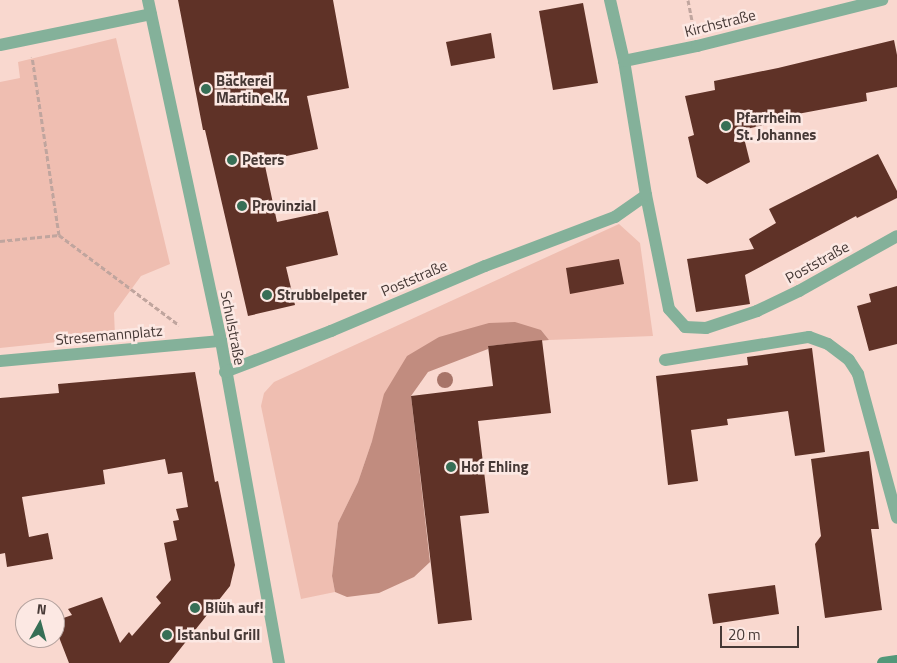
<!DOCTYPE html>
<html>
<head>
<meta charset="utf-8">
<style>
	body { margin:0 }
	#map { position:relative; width:897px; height:663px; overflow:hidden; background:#f9d8cf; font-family:"Titillium Web",sans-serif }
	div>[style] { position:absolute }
	.green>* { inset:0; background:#efbeb1 }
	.water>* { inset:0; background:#c18c7f }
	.building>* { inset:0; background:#5f3227 }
	.path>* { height:3px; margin-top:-1.5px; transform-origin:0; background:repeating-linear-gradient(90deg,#c0a59e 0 5px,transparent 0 7.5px) }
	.lane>* { height:12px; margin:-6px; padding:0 6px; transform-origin:6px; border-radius:6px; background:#84b19a }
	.street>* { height:12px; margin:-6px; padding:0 6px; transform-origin:6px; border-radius:6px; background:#84b19a }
	.secondary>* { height:12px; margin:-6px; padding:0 6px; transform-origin:6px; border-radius:6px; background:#529879 }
	.trees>* { width:16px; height:16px; margin:-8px; border-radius:50%; background:#a77468 }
	.dots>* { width:14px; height:14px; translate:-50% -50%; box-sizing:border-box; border:2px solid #fce8e3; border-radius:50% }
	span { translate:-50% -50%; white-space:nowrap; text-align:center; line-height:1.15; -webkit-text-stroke:5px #fce8e3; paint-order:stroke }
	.street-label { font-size:15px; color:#463936 }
	.poi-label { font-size:15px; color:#463936; font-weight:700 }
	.left { translate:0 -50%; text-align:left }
	.north { position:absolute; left:15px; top:598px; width:50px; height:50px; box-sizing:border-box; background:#fce8e3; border:1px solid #b3a29e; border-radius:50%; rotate:7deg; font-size:14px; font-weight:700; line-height:20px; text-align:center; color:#463936 }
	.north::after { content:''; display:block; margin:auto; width:18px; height:22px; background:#376f56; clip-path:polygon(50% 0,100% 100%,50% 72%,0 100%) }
	.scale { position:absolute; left:720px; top:626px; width:79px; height:22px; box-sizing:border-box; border:2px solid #463936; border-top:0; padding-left:6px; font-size:15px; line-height:18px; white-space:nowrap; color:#463936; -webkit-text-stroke:4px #fce8e3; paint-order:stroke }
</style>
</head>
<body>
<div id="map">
	<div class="green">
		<div style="clip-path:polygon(116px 38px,170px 264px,141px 276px,114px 313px,115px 336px,0 348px,0 82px,20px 78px,18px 62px)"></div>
		<div style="clip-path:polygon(619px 224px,640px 243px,653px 336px,549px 340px,541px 330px,439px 337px,372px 441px,358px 482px,338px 523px,332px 576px,335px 592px,301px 599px,261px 406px,264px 393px,274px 382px)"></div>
	</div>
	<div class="water">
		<div style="clip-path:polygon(515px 322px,541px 330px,549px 340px,488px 346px,488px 349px,428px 372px,411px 396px,430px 562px,414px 577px,379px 593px,347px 597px,335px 592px,332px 576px,338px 523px,358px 482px,372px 441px,384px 394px,407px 356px,439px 337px,489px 323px)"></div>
	</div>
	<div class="building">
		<div style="clip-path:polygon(178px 0,333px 0,349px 88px,307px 96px,318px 149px,264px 161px,277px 222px,328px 211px,338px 255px,286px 267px,295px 305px,248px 316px,205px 130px,203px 130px)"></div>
		<div style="clip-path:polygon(583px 3px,598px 83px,553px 90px,539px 11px)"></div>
		<div style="clip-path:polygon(491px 33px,495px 58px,451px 66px,446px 42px)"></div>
		<div style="clip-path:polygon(894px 40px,897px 55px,897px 87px,866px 93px,867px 101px,776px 118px,777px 122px,742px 130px,750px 162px,707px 184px,697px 177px,688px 137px,694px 135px,685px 96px,715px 90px,714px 81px,778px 68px)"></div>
		<div style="clip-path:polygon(878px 154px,897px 191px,897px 198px,857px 218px,856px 216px,745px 275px,750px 304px,696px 312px,687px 259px,754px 249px,749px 239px,776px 223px,769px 209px)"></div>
		<div style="clip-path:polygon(619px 259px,624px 284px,570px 294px,566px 268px)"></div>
		<div style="clip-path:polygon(897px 286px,897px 344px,869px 351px,857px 306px,871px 302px,869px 294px)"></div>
		<div style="clip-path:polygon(542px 340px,551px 413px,478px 421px,489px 513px,460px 516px,472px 620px,438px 624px,411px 396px,493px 386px,488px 346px)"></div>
		<div style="clip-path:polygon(812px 348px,825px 452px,795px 456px,788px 411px,727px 419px,728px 425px,691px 430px,698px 481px,668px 485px,656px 376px,748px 365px,747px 357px)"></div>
		<div style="clip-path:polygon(195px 372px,215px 482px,218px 481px,235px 565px,230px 586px,169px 663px,69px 663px,55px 627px,55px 621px,72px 615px,68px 609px,102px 597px,120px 643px,129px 632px,132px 636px,161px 603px,156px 597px,171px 580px,164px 543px,177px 540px,173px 521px,179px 520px,176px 509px,188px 507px,182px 472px,168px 474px,165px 459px,103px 470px,105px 484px,22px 497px,29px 537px,48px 533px,53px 559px,7px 567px,5px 553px,0 554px,0 398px,59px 393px,58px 384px)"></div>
		<div style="clip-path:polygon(869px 451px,879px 529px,871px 529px,882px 610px,825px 618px,815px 544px,821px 536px,811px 459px)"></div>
		<div style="clip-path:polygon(775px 585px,779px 614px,713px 624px,708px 594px)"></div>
	</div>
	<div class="path">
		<div style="left:688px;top:0;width:26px;rotate:79deg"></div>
		<div style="left:59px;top:235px;width:150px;rotate:36.9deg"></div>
		<div style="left:0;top:241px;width:59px;rotate:-5.8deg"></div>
		<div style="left:59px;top:235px;width:180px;rotate:-98.6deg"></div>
	</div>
	<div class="lane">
		<div style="left:646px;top:195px;width:116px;rotate:78.6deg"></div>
		<div style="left:669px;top:309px;width:24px;rotate:48deg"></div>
		<div style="left:685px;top:327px;width:21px;rotate:3deg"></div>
		<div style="left:706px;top:328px;width:54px;rotate:-18.4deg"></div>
		<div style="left:757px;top:311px;width:47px;rotate:-25.5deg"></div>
		<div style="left:799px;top:291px;width:112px;rotate:-29.3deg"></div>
		<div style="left:665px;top:360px;width:146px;rotate:-9.1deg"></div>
		<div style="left:809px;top:337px;width:20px;rotate:20deg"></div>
		<div style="left:828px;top:344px;width:26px;rotate:37deg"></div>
		<div style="left:849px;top:360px;width:17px;rotate:57deg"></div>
		<div style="left:858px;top:374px;width:149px;rotate:74.8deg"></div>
	</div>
	<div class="street">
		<div style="left:148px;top:0;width:349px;rotate:77.9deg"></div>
		<div style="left:221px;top:341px;width:327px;rotate:79.8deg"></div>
		<div style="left:0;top:45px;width:154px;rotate:-11.6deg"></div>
		<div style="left:624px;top:61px;width:75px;rotate:-11.6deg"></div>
		<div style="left:697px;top:46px;width:191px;rotate:-14deg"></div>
		<div style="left:0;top:361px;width:222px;rotate:-5.2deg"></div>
		<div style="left:225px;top:372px;width:114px;rotate:-21.1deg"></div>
		<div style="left:331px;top:331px;width:167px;rotate:-22.9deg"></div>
		<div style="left:485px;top:266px;width:139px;rotate:-20.7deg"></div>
		<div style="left:615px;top:217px;width:38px;rotate:-35deg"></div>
		<div style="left:646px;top:195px;width:136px;rotate:-99.3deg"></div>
		<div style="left:624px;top:61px;width:63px;rotate:-102.9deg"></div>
	</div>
	<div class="secondary">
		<div style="left:883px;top:663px;width:14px;rotate:-8deg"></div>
	</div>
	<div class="trees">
		<div style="left:445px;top:380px"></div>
	</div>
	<div class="dots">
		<div style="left:206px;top:89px;background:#376f56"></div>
		<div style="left:726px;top:126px;background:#376f56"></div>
		<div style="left:232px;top:160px;background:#376f56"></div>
		<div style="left:242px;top:206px;background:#376f56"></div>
		<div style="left:267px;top:295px;background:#376f56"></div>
		<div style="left:451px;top:467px;background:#376f56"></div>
		<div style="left:195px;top:608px;background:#376f56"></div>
		<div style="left:167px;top:635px;background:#376f56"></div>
	</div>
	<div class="street-label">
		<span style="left:720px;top:23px;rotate:-14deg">Kirchstraße</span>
		<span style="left:817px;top:262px;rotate:-29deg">Poststraße</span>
		<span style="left:414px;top:278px;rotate:-23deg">Poststraße</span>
		<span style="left:233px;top:328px;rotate:79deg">Schulstraße</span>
		<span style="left:109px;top:335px;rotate:-5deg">Stresemannplatz</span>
	</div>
	<div class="poi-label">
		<span class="left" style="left:216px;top:89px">Bäckerei<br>Martin e.K.</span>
		<span class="left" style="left:736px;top:126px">Pfarrheim<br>St. Johannes</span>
		<span class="left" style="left:242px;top:160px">Peters</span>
		<span class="left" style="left:252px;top:206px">Provinzial</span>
		<span class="left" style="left:277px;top:295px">Strubbelpeter</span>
		<span class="left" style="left:461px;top:467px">Hof Ehling</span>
		<span class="left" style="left:205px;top:608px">Blüh auf!</span>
		<span class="left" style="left:177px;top:635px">Istanbul Grill</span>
	</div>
	<div class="north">N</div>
	<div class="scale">20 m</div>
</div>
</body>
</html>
